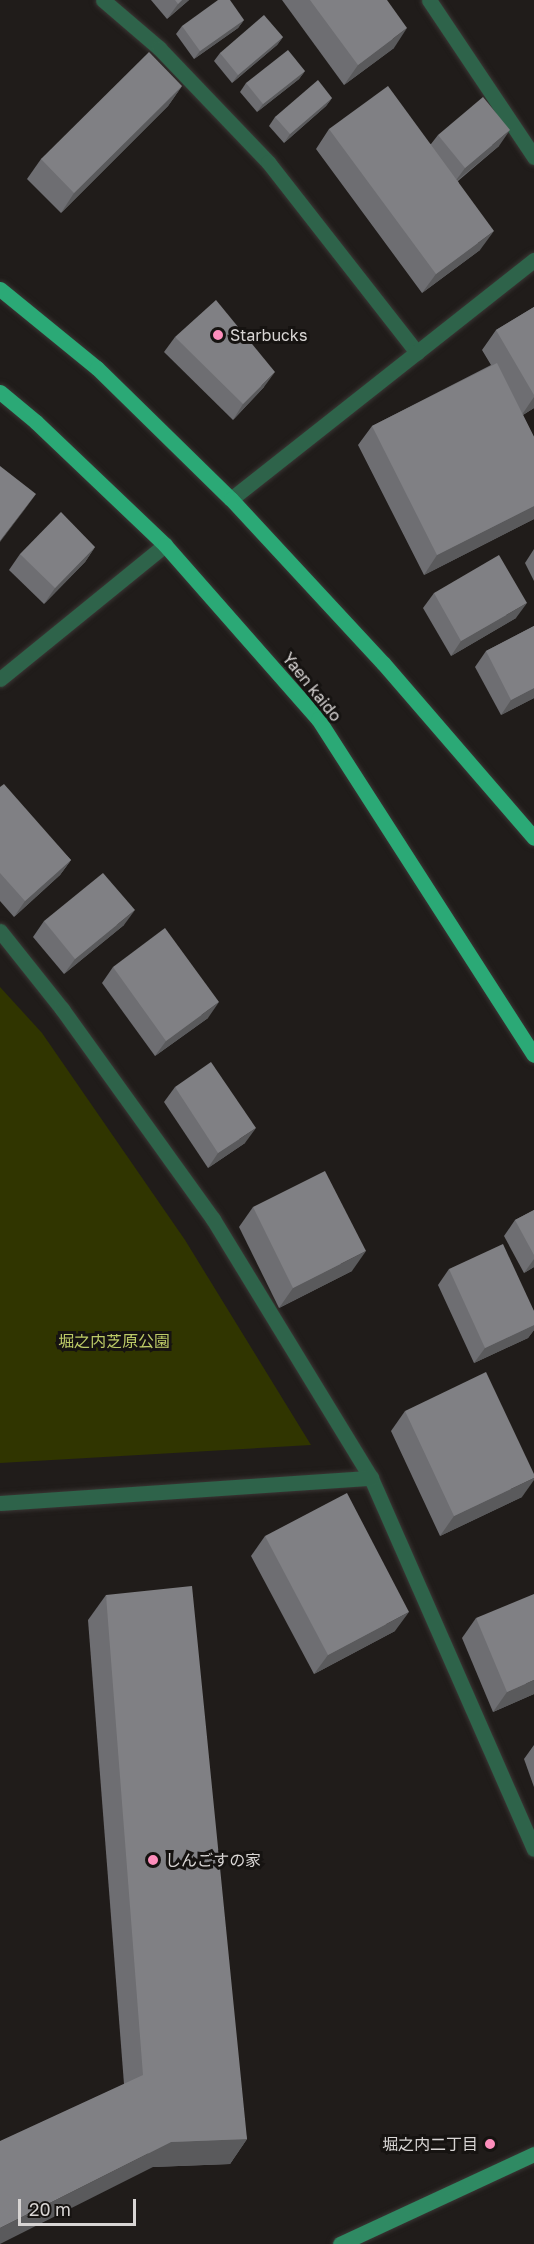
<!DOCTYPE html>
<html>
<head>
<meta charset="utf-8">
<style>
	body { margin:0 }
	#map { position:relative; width:534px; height:2244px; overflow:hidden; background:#201c1a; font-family:"Golos Text","Noto Sans JP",sans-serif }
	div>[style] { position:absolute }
	.green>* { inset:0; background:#303500 }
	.roads { filter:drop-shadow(0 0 2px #3a3634) drop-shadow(0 0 2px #3a3634) }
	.minor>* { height:15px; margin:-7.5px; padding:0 7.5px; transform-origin:7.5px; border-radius:7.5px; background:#2e634a }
	.secondary>* { height:15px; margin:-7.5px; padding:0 7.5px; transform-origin:7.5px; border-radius:7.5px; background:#2f8a63 }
	.primary>* { height:15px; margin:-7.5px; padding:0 7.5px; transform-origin:7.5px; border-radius:7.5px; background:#2ba976 }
	.wall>* { inset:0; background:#6e6e72 }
	.shaded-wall>* { inset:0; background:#5a5a5c }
	.building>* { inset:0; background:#808084 }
	.dots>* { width:16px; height:16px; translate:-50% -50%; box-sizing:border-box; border:3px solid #161311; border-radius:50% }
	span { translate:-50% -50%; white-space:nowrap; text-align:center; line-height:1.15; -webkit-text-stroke:6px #161311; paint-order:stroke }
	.poi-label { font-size:16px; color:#d8d5d4 }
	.left { translate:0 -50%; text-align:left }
	.right { translate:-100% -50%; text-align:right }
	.street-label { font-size:16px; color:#d8d5d4 }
	.park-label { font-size:16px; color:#bcca67 }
	.scale { position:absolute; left:18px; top:2199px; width:118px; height:27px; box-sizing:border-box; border:3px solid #d8d5d4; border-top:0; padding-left:8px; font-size:18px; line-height:21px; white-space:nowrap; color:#d8d5d4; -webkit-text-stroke:4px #161311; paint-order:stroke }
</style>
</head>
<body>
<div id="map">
	<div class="green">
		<div style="clip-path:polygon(0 987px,42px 1033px,185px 1240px,311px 1445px,0 1463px)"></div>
	</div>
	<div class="roads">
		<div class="minor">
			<div style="left:103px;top:0;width:74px;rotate:40.6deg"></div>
			<div style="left:159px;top:48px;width:158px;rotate:46.3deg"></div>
			<div style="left:268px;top:162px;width:242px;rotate:52deg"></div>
			<div style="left:429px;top:0;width:189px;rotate:56.2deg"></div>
			<div style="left:231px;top:499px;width:386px;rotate:-38.3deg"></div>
			<div style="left:0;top:679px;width:213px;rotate:-39.1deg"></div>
			<div style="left:0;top:931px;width:100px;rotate:51.5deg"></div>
			<div style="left:62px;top:1009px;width:259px;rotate:54.3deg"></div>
			<div style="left:213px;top:1219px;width:303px;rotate:58.6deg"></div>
			<div style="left:371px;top:1478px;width:405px;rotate:66.3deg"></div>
			<div style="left:0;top:1503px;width:372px;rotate:-3.9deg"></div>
		</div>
		<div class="secondary">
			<div style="left:340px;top:2244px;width:214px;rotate:-24.9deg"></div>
		</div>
		<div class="primary">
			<div style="left:0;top:289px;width:125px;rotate:39.2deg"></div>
			<div style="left:97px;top:368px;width:187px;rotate:44.4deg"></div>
			<div style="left:231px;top:499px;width:224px;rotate:47.2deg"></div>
			<div style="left:383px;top:663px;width:231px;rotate:49.2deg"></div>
			<div style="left:0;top:392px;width:47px;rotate:39.8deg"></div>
			<div style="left:36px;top:422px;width:178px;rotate:43.6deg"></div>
			<div style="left:165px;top:545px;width:232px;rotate:48.7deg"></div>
			<div style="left:318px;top:719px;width:399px;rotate:57.3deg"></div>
		</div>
	</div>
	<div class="wall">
		<div style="clip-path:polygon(151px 0,189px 0,167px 19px)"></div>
		<div style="clip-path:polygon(282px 0,387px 0,394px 48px,344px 85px)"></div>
		<div style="clip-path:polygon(244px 20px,238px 28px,194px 59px,176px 34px,182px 26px)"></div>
		<div style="clip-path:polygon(283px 37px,277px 45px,232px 83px,214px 61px,220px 53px)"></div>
		<div style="clip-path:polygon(305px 71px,299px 79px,257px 112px,240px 92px,246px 83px)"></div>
		<div style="clip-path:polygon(182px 86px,168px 106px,61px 213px,27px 179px,41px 159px)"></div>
		<div style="clip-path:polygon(332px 98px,326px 106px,284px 143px,269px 126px,275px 117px)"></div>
		<div style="clip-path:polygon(329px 129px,431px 144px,438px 135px,499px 146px,458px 181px,480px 250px,422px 293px,316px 149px)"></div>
		<div style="clip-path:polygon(534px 307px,534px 408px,523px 415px,534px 437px,534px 519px,424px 575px,358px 445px,372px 426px,491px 365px,482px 350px,496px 330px)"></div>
		<div style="clip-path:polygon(175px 337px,264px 387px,233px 420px,164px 352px)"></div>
		<div style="clip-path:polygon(95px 547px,85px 562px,44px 604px,9px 570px,20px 554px)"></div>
		<div style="clip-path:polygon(534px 549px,534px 581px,525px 563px)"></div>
		<div style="clip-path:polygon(434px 593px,516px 618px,451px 656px,423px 608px)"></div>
		<div style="clip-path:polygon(534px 626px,534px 698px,501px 715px,475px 667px,486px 651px)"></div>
		<div style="clip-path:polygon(0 787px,71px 860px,60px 875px,14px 917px,0 901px)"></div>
		<div style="clip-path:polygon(44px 921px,124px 925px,64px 974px,33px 937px)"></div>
		<div style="clip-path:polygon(113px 967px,208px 1018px,155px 1056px,102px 983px)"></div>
		<div style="clip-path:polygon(175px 1087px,245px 1143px,208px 1168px,164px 1102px)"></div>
		<div style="clip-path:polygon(253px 1207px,352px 1271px,279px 1308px,239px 1227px)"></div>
		<div style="clip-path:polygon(534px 1210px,534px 1267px,524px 1273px,504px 1236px,515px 1220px)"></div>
		<div style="clip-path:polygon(449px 1269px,534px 1311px,534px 1330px,528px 1338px,474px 1363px,438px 1285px)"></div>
		<div style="clip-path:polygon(405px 1411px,522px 1497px,440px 1536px,391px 1431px)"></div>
		<div style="clip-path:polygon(265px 1536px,395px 1631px,314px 1674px,251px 1556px)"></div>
		<div style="clip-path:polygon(106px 1595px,247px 2139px,230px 2164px,153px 2167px,124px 2084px,88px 1620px)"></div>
		<div style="clip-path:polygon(476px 1618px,534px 1694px,493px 1712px,462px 1638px)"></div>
		<div style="clip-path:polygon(534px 1745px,534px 1787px,524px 1759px)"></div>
	</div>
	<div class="shaded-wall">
		<div style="clip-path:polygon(182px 0,189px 0,167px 19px,178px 4px)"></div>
		<div style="clip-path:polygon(244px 20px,238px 28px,194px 59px,200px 51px)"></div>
		<div style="clip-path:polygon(407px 28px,394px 48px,344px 85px,358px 65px)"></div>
		<div style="clip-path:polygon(283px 37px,277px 45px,232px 83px,238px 75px)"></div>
		<div style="clip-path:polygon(305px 71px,299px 79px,257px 112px,263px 104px)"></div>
		<div style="clip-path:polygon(182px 86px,168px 106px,61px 213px,74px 193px)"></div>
		<div style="clip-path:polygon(332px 98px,326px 106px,284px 143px,290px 134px)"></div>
		<div style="clip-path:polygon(510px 130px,499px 146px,454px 183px,465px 168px)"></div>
		<div style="clip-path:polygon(494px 231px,480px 250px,422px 293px,436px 274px)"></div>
		<div style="clip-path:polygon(275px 372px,264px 387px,233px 420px,243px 404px)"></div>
		<div style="clip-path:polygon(534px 397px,534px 408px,521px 416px)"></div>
		<div style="clip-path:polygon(36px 494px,25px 509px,0 542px,0 541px)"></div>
		<div style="clip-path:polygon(534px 506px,534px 519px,424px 575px,437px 555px)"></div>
		<div style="clip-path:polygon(95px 547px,85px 562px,44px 604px,55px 588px)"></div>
		<div style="clip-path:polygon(527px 603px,516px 618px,451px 656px,461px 641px)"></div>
		<div style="clip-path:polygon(534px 688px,534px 698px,501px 715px,511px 700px)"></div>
		<div style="clip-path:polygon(71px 860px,60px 875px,14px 917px,25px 901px)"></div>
		<div style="clip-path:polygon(135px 910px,124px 925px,64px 974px,75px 959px)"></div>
		<div style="clip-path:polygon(219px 1002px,208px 1018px,155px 1056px,166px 1041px)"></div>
		<div style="clip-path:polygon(256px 1128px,245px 1143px,208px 1168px,218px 1153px)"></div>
		<div style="clip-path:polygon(366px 1251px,352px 1271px,279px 1308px,293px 1288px)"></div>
		<div style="clip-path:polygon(534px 1259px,534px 1267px,524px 1273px)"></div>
		<div style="clip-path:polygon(534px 1325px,534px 1330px,528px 1338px,474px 1363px,485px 1348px)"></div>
		<div style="clip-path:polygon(534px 1478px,534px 1480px,522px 1497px,440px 1536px,454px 1516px)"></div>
		<div style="clip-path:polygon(409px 1612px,395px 1631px,314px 1674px,328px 1655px)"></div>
		<div style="clip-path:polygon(534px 1680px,534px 1694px,493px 1712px,507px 1692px)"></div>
		<div style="clip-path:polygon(247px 2139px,230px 2164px,153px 2167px,0 2244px,0 2228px,171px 2142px)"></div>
	</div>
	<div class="building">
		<div style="clip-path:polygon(175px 0,182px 0,178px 4px)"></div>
		<div style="clip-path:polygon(218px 0,230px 0,244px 20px,200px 51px,182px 26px)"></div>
		<div style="clip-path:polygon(310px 0,387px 0,407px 28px,358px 65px)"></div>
		<div style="clip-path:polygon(264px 15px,283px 37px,238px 75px,220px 53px)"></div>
		<div style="clip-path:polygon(288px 50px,305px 71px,263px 104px,246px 83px)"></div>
		<div style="clip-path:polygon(149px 52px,182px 86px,74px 193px,41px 159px)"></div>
		<div style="clip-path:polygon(318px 80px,332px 98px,290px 134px,275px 117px)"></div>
		<div style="clip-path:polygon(388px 86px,494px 231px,436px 274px,329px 129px)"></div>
		<div style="clip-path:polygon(483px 97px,510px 130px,465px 168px,438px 135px)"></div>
		<div style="clip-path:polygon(216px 300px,275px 372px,243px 404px,175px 337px)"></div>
		<div style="clip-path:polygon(534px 307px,534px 395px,496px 330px)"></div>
		<div style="clip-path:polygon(497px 363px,534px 437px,534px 506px,437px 555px,372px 426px)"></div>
		<div style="clip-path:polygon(0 466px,36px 494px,0 541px)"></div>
		<div style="clip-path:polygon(61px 512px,95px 547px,55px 588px,20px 554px)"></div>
		<div style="clip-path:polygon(499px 555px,527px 603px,461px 641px,434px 593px)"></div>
		<div style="clip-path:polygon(534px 626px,534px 688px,511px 700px,486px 651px)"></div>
		<div style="clip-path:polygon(4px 784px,71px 860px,25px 901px,0 873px,0 787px)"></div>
		<div style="clip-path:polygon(103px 873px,135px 910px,75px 959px,44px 921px)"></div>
		<div style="clip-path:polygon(165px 928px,219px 1002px,166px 1041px,113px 967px)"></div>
		<div style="clip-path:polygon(211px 1062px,256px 1128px,218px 1153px,175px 1087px)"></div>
		<div style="clip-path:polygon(325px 1171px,366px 1251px,293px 1288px,253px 1207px)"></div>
		<div style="clip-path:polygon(534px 1210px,534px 1255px,515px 1220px)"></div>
		<div style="clip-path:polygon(503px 1244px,534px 1311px,534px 1325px,485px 1348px,449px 1269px)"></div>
		<div style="clip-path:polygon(486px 1372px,534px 1474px,534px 1478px,454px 1516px,405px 1411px)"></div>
		<div style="clip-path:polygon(347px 1493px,409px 1612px,328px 1655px,265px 1536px)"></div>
		<div style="clip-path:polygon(192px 1586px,247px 2139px,171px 2142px,0 2228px,0 2141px,143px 2075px,106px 1595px)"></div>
		<div style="clip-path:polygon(534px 1594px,534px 1680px,507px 1692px,476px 1618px)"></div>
	</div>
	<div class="dots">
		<div style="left:218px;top:335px;background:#fe8ebc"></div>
		<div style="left:153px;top:1860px;background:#fe8ebc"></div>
		<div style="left:490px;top:2144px;background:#fe8ebc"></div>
	</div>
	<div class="poi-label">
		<span class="left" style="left:230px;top:335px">Starbucks</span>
		<span class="left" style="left:165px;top:1860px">しんごすの家</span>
		<span class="right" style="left:478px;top:2144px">堀之内二丁目</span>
	</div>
	<div class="street-label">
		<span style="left:312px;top:687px;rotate:51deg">Yaen kaido</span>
	</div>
	<div class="park-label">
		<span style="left:114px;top:1341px">堀之内芝原公園</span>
	</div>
	<div class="scale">20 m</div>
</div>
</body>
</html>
